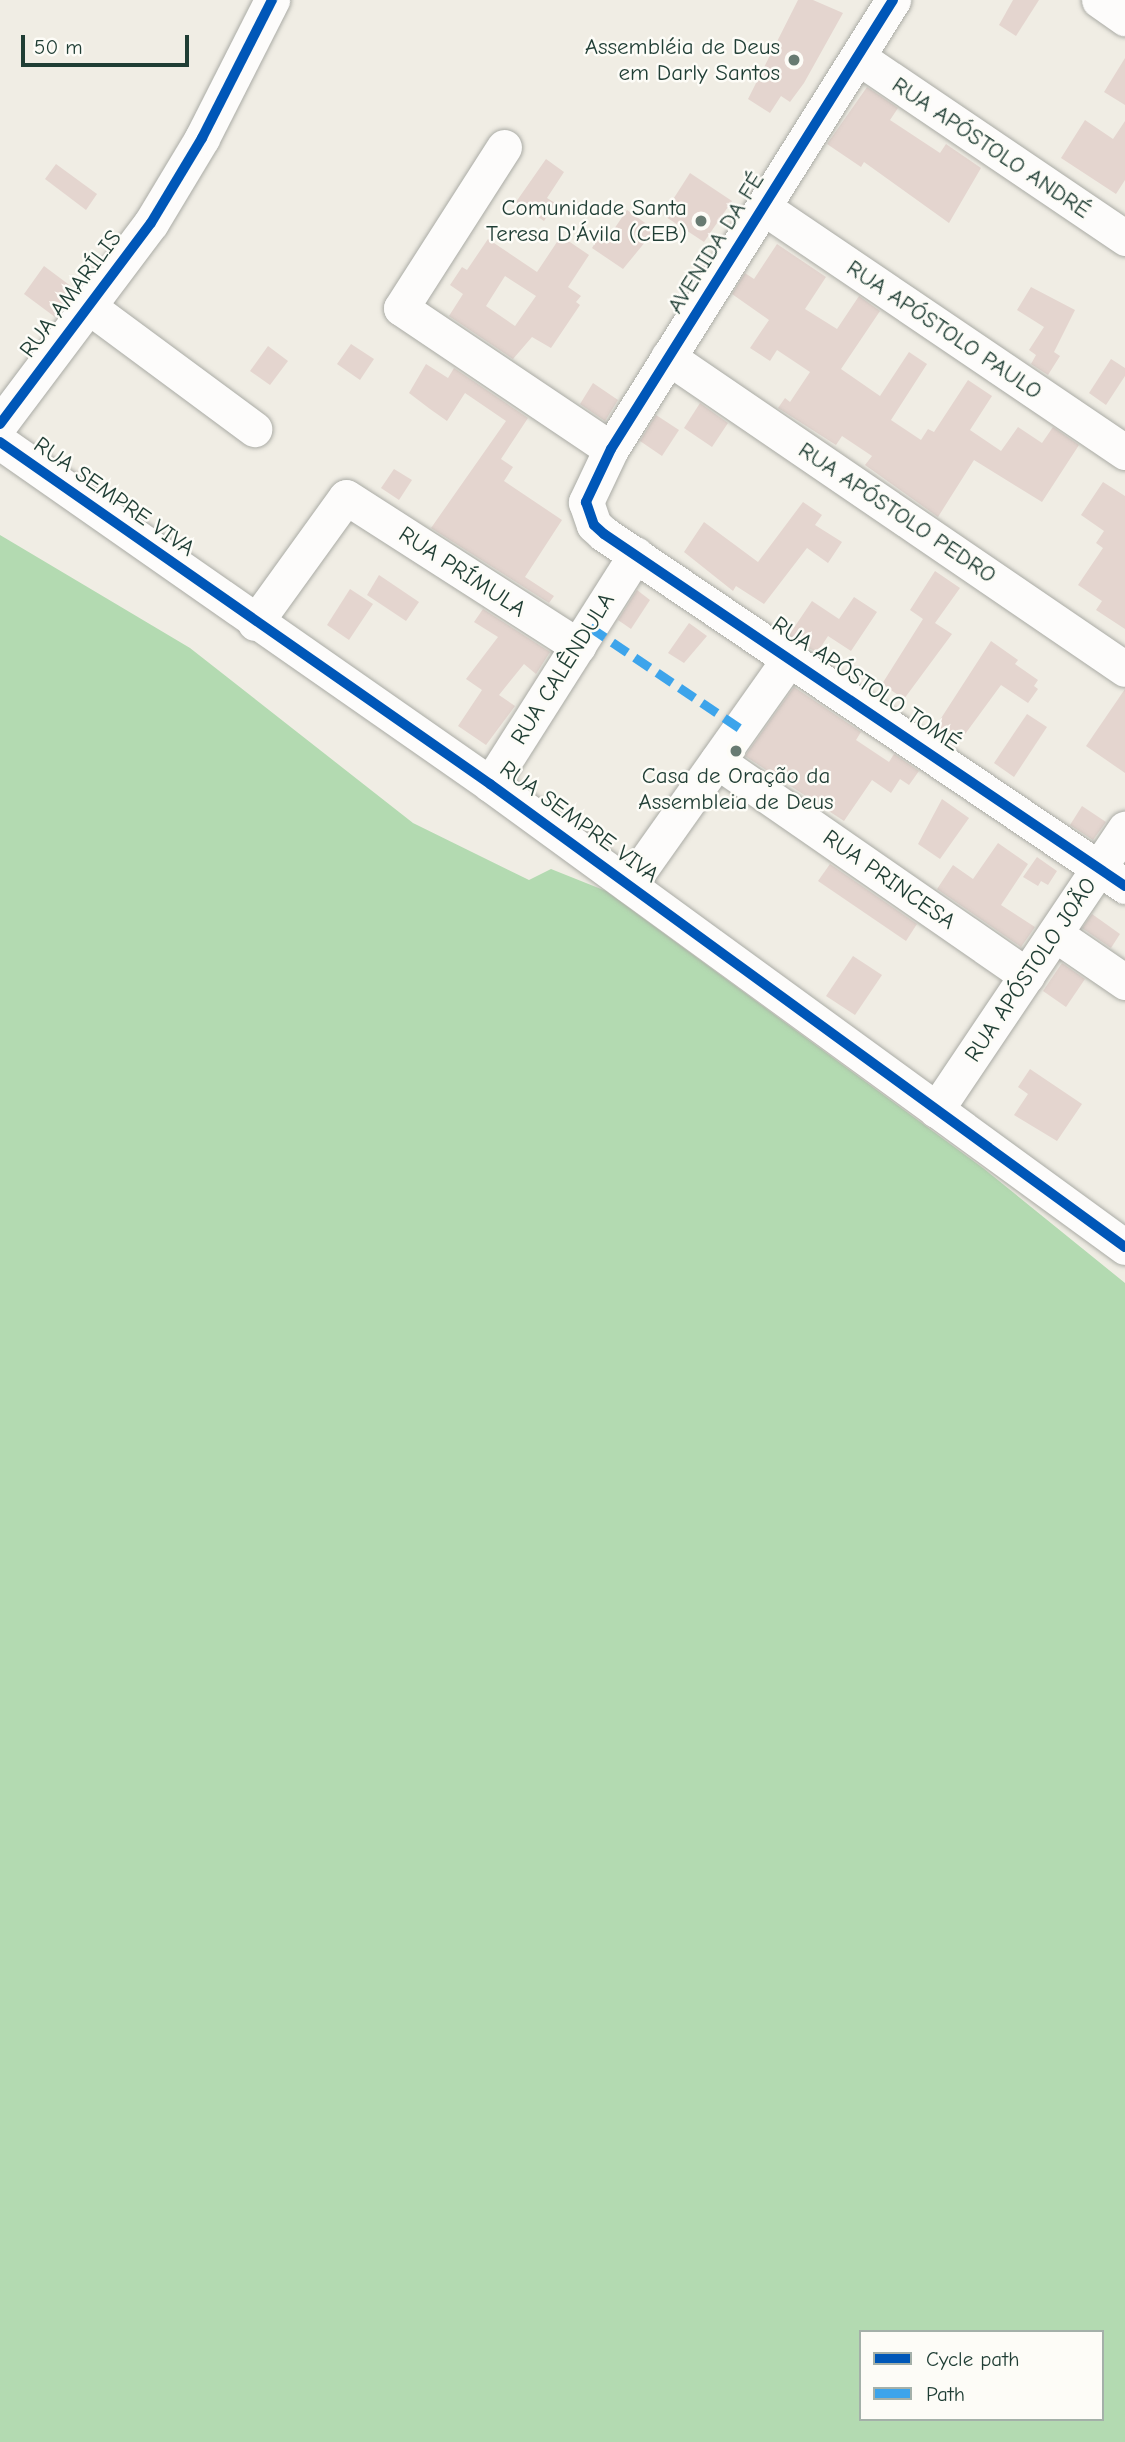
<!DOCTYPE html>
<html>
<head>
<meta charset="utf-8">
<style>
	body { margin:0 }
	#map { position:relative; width:1125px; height:2442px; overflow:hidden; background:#f0ede4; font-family:"Comic Neue",sans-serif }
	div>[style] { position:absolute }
	.green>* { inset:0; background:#b3dab1 }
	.building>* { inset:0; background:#e4d5cf }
	.roads { filter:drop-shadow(0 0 2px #aaaba5) drop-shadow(0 0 2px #aaaba5) }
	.minor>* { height:35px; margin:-17.5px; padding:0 17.5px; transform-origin:17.5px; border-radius:17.5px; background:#fdfcfb }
	.quiet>* { height:9px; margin-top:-4.5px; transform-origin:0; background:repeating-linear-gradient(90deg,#3da4eb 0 18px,transparent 0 27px) }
	.cycleway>* { height:10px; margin:-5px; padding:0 5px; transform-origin:5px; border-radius:5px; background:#0057b8 }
	.dots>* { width:19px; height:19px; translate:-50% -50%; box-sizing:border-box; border:4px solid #fdfcf7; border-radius:50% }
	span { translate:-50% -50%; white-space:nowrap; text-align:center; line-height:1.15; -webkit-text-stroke:5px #fdfcf7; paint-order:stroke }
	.poi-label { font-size:23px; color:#1f3d34 }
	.right { translate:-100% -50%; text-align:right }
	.street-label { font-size:23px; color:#1f3d34 }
	.legend { position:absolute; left:859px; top:2330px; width:245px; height:91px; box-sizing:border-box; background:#fdfcf7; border:2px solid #a4b0a9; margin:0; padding:9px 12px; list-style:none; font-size:21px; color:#1f3d34 }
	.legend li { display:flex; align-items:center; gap:14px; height:35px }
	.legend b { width:35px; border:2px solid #a4b0a9 }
	.scale { position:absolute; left:21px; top:35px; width:168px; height:32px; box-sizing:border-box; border:4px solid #1f3d34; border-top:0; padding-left:9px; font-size:21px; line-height:24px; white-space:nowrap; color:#1f3d34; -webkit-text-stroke:5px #fdfcf7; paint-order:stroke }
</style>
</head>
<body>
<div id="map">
	<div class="green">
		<div style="clip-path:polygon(evenodd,0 535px,190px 648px,413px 823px,529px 880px,551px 869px,606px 891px,983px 1168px,1125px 1283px,1125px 2442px,0 2442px,0 535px,861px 2332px,1102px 2332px,1102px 2419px,861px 2419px,861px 2332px)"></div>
	</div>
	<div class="building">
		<div style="clip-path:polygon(798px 0,813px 0,843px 13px,804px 83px,790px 102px,781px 96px,770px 113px,748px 99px)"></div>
		<div style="clip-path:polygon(1013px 0,1039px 0,1016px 36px,999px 25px)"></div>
		<div style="clip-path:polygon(1125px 58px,1125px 105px,1104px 92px)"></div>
		<div style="clip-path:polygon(867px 87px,898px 108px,890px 120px,940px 153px,946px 144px,981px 168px,949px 223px,864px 162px,861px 167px,827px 144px)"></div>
		<div style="clip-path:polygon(1085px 120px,1113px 139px,1125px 121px,1125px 180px,1116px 194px,1061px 158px)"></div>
		<div style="clip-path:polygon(546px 159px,564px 172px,547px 198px,555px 203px,544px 221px,516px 202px)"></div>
		<div style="clip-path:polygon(56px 164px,97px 194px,86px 210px,45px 179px)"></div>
		<div style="clip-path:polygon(690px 173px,732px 201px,704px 242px,663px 215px)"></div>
		<div style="clip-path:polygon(627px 210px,655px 230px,623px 269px,592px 248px,603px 230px,610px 235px)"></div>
		<div style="clip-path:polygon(evenodd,561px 236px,589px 255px,568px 287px,581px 296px,576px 302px,580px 305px,551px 348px,532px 337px,513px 359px,449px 316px,463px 294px,450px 285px,462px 267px,467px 270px,488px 239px,537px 272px,561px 236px,505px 276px,536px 296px,515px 326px,486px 306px,505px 276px)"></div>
		<div style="clip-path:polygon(777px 244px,826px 277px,805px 309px,837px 329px,859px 296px,880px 311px,841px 369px,880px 396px,909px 352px,927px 364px,891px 420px,921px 440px,928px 429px,934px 432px,968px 380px,992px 396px,970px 430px,1001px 451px,1018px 427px,1042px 443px,1053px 427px,1079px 445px,1042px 502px,974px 460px,938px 517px,865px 465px,872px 456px,842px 436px,836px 445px,778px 408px,785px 398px,790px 402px,810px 372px,777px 350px,770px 361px,750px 348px,769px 320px,732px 294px,745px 273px,754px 279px)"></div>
		<div style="clip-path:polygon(44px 266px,76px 290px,55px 317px,24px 294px)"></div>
		<div style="clip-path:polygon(1031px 287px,1075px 310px,1054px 352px,1060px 356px,1048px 375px,1031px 364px,1036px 355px,1029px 350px,1044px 327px,1017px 310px)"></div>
		<div style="clip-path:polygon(351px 344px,374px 359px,360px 380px,337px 364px)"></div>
		<div style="clip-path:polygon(268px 346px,288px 361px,270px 385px,250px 371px)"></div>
		<div style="clip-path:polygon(1111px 359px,1125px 368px,1125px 376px,1106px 405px,1089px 393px)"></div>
		<div style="clip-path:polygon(426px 364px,448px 378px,454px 368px,528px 418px,501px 459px,513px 467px,504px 481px,562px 520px,525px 577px,554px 596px,549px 603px,431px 528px,506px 421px,465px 393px,447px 421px,430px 409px,409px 393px)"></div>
		<div style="clip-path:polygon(593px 383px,618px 400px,605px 421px,580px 404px)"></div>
		<div style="clip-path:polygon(700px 403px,728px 423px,712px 447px,684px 428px)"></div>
		<div style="clip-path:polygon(656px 415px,679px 430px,662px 456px,640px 441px)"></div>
		<div style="clip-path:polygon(394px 469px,412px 480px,399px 500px,381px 488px)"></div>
		<div style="clip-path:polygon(1103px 482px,1125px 496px,1125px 629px,1096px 610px,1102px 601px,1078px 585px,1103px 548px,1096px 543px,1104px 531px,1081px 515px)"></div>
		<div style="clip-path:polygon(803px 502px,822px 515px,815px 525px,842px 542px,828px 563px,807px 548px,764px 604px,736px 586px,733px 591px,684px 552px,704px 522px,758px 562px)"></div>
		<div style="clip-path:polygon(935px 571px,960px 588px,935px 623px,952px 634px,904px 699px,882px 684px,923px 619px,910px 610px)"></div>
		<div style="clip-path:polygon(379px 575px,419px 602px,406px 621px,367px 595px)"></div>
		<div style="clip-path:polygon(350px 589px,373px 604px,349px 640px,327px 625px)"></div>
		<div style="clip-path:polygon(637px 590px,650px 600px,631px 629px,618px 620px)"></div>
		<div style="clip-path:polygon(854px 597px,877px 612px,851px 651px,828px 636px,817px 653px,789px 635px,812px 601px,839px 619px)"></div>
		<div style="clip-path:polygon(483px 609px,550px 652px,536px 674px,524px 664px,499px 695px,515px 706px,486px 745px,458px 726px,482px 690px,466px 679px,498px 637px,474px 622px)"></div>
		<div style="clip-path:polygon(689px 623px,707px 636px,684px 663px,668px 653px)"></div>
		<div style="clip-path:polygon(991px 641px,1018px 660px,1015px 664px,1038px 680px,1034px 686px,1038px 689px,1028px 703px,1001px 685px,960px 741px,936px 726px)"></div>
		<div style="clip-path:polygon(794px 687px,861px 732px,856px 740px,889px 762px,894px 754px,919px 771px,909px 785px,900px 779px,891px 793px,872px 780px,844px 821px,745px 756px)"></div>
		<div style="clip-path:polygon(1125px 689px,1125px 773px,1086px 746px)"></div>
		<div style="clip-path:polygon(1027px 714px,1047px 727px,1014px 777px,994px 763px)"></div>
		<div style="clip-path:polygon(942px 799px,969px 818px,940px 859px,918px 844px)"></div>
		<div style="clip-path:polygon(1082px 806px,1106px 822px,1093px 840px,1070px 825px)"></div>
		<div style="clip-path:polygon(998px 843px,1028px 864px,1001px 905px,1035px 927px,1021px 947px,937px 889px,953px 865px,973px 879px)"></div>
		<div style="clip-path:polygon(1037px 857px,1057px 871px,1048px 885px,1041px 881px,1038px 886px,1023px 877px)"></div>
		<div style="clip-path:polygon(830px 864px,917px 924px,906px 941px,818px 881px)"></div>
		<div style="clip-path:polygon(1092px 914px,1120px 934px,1111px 948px,1082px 928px)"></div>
		<div style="clip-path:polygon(853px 956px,882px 975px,855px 1015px,826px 996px)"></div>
		<div style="clip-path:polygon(1062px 963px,1085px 979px,1066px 1007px,1043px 991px)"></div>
		<div style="clip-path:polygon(1030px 1069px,1082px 1104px,1057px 1141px,1014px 1115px,1028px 1094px,1018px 1087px)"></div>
	</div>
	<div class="roads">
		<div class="minor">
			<div style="left:893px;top:0;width:530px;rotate:122.13deg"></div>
			<div style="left:611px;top:449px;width:59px;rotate:115.3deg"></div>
			<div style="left:586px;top:502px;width:24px;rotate:71deg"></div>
			<div style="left:594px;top:525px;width:13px;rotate:42deg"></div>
			<div style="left:604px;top:534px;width:629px;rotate:34.04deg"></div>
			<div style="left:1099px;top:0;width:32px;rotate:35deg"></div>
			<div style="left:858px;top:57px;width:323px;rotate:34.1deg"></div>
			<div style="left:504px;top:147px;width:191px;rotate:122.6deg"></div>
			<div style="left:401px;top:308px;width:253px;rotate:33.9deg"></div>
			<div style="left:763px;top:207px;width:437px;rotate:34.1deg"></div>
			<div style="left:88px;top:306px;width:207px;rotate:36.5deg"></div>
			<div style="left:668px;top:357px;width:553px;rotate:34.32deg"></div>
			<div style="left:0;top:424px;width:251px;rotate:-53.1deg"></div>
			<div style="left:151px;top:223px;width:99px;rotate:-59deg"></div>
			<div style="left:202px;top:138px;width:155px;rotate:-63.1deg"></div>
			<div style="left:0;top:442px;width:598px;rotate:34.91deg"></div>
			<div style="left:490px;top:784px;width:786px;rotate:36.1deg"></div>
			<div style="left:255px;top:623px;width:155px;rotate:-54.2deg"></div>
			<div style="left:346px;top:497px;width:276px;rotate:32.7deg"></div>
			<div style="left:717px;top:761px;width:377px;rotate:34.7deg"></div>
			<div style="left:490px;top:784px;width:272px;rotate:-57.6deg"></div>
			<div style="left:629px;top:885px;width:278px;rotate:-54.7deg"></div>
			<div style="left:1055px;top:934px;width:85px;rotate:34.4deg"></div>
			<div style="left:936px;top:1110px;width:339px;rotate:-56.1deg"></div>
		</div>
	</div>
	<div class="quiet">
		<div style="left:590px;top:627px;width:181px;rotate:34deg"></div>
	</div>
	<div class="cycleway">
		<div style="left:893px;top:0;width:530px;rotate:122.13deg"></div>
		<div style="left:611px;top:449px;width:59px;rotate:115.3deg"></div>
		<div style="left:586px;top:502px;width:24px;rotate:71deg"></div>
		<div style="left:594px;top:525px;width:13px;rotate:42deg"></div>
		<div style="left:604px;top:534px;width:629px;rotate:34.04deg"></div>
		<div style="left:0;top:424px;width:251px;rotate:-53.1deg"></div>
		<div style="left:151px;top:223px;width:99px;rotate:-59deg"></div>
		<div style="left:202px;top:138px;width:155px;rotate:-63.1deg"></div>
		<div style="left:0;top:442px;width:598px;rotate:34.91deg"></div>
		<div style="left:490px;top:784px;width:786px;rotate:36.1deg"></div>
	</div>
	<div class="dots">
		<div style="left:794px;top:60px;background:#687b72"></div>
		<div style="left:701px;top:221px;background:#687b72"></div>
		<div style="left:736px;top:751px;background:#687b72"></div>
	</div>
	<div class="poi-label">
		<span class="right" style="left:780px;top:60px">Assembléia de Deus<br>em Darly Santos</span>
		<span class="right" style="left:687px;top:221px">Comunidade Santa<br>Teresa D'Ávila (CEB)</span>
		<span style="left:736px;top:789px">Casa de Oração da<br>Assembleia de Deus</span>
	</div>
	<div class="street-label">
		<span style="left:991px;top:148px;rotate:34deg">RUA APÓSTOLO ANDRÉ</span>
		<span style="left:716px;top:243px;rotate:-58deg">AVENIDA DA FÉ</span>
		<span style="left:71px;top:294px;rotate:-53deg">RUA AMARÍLIS</span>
		<span style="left:944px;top:330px;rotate:34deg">RUA APÓSTOLO PAULO</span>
		<span style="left:114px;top:497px;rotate:35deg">RUA SEMPRE VIVA</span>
		<span style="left:897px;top:513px;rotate:34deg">RUA APÓSTOLO PEDRO</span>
		<span style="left:462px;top:572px;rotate:33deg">RUA PRÍMULA</span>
		<span style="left:563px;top:669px;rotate:-58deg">RUA CALÊNDULA</span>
		<span style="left:866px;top:684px;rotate:34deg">RUA APÓSTOLO TOMÉ</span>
		<span style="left:579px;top:822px;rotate:36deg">RUA SEMPRE VIVA</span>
		<span style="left:889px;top:880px;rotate:35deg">RUA PRINCESA</span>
		<span style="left:1031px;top:970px;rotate:-56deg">RUA APÓSTOLO JOÃO</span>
	</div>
	<ul class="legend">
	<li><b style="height:9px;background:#0057b8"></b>Cycle path</li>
	<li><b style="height:9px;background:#3da4eb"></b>Path</li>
	</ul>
	<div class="scale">50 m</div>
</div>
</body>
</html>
